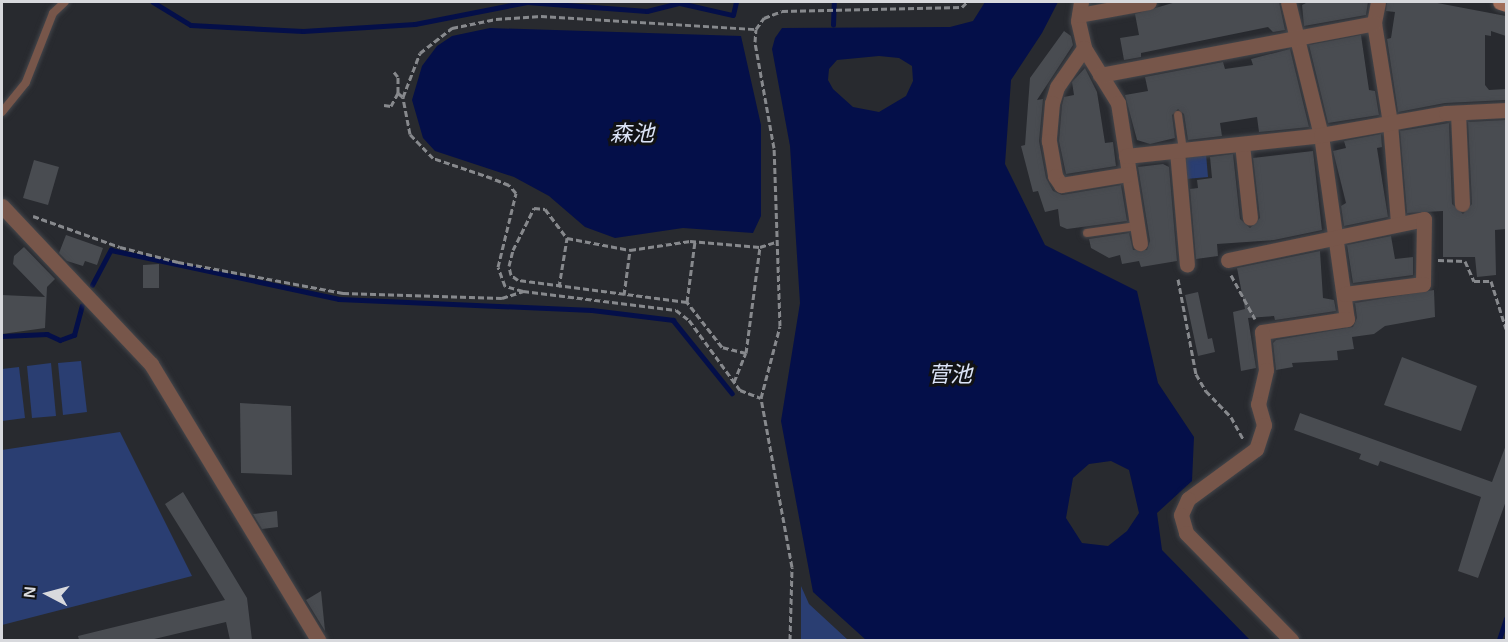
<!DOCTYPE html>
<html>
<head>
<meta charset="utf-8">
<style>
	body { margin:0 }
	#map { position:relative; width:1508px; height:642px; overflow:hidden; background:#282a2f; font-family:Arial,"Noto Sans JP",sans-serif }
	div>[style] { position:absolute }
	.green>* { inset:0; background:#2a3e72 }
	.water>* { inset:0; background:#040f49 }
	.stream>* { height:4.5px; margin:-2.25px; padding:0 2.25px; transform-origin:2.25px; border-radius:2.25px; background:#040f49 }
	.building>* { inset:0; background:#494c51 }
	.path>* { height:3px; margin-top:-1.5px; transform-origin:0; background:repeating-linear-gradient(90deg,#87898d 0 6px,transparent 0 9px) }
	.roads { filter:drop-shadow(0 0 2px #44464b) drop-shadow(0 0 2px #44464b) }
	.lane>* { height:8px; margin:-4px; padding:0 4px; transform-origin:4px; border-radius:4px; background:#77564a }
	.street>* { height:15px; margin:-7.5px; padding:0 7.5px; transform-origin:7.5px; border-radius:7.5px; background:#77564a }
	.secondary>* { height:15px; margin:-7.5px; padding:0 7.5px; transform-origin:7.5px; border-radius:7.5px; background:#a16e5a }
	span { translate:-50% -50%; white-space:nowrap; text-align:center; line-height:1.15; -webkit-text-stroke:6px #111215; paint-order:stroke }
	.water-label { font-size:22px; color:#dce4f7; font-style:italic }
	.frame { position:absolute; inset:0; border:3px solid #d8d9dd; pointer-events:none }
	.north { position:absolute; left:18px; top:564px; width:60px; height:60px; -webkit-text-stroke:4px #111215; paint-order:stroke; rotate:276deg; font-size:16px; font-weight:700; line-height:24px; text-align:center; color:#d8d9dd }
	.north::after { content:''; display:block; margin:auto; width:21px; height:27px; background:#d8d9dd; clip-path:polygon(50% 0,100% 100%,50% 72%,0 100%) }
</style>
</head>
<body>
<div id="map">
	<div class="green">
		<div style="clip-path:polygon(1206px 154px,1208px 177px,1186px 179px,1185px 161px,1189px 156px)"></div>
		<div style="clip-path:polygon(81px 361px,87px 412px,63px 415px,58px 363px)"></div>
		<div style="clip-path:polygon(51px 363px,56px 416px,32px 418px,27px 366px)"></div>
		<div style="clip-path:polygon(19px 367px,25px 418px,2px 421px,2px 369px)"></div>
		<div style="clip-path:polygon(120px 432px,192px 576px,2px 625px,2px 450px)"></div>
		<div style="clip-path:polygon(801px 586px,809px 604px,848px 640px,801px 640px)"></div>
	</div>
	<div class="water">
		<div style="clip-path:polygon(evenodd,985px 2px,1058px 2px,1042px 33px,1011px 80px,1005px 164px,1045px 245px,1137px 291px,1158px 383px,1194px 437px,1192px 481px,1157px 513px,1162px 550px,1250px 640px,866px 640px,813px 592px,781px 421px,800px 303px,790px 146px,772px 49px,775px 38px,782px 28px,950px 27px,973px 21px,985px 2px,879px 56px,899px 58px,912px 66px,913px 81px,906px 96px,879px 112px,853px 107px,833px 89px,828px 80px,829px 69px,837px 60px,879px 56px,985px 2px,1111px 461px,1129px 470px,1139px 513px,1127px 531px,1108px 546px,1082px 543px,1066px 518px,1073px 478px,1089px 464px,1111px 461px)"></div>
		<div style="clip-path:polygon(490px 28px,741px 36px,761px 125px,761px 216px,753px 233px,683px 228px,615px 238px,585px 227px,549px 196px,514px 177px,435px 151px,423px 138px,412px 100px,422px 66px,437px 46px,452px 36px)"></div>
	</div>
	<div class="stream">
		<div style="left:153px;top:2px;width:44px;rotate:31.2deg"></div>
		<div style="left:191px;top:25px;width:112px;rotate:3.1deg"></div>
		<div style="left:303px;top:31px;width:112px;rotate:-3.6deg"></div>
		<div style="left:415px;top:24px;width:114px;rotate:-11.1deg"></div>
		<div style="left:527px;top:2px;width:120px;rotate:4.3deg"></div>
		<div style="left:647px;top:11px;width:34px;rotate:-14deg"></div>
		<div style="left:680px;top:3px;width:54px;rotate:12.8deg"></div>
		<div style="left:733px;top:15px;width:13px;rotate:-77deg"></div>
		<div style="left:833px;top:25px;width:23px;rotate:-88deg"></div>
		<div style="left:92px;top:285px;width:40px;rotate:-62deg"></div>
		<div style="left:111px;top:250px;width:233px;rotate:12.1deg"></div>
		<div style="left:339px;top:299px;width:253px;rotate:2.5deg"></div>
		<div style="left:592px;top:310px;width:82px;rotate:7deg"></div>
		<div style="left:673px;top:320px;width:94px;rotate:51.1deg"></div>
		<div style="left:2px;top:336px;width:45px;rotate:-2.5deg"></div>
		<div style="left:47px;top:334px;width:14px;rotate:25deg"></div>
		<div style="left:60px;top:340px;width:15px;rotate:-20deg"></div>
		<div style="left:74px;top:335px;width:30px;rotate:-75deg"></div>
		<div style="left:1499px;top:640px;width:22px;rotate:-72deg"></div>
	</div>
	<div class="building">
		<div style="clip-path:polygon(1176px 2px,1279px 2px,1285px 30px,1273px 32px,1268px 27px,1141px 53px,1141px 57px,1124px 60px,1120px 38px,1139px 35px,1135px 14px)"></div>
		<div style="clip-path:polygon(1308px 2px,1368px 2px,1366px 15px,1304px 26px,1302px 5px)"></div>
		<div style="clip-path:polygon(1387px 2px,1432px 2px,1506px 16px,1506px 36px,1491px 31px,1491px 36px,1485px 35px,1485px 85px,1489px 90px,1506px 89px,1506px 100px,1445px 103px,1398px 112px,1387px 39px,1391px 38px,1395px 12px,1386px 11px)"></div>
		<div style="clip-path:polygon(1064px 31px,1071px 36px,1073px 45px,1037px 100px,1043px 99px,1039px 141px,1046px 178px,1053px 191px,1062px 195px,1121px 185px,1127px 221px,1067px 229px,1060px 226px,1058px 209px,1045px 212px,1038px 191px,1033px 192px,1021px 146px,1025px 145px,1030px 78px)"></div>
		<div style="clip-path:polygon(1361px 35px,1369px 90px,1375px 91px,1379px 115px,1328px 123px,1309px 45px)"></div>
		<div style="clip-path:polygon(1290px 49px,1309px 127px,1259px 132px,1257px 117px,1220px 123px,1222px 136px,1188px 140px,1184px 114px,1178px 109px,1172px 115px,1175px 138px,1150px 144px,1137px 140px,1125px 95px,1148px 91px,1145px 77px,1223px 62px,1225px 69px,1253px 65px,1251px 59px)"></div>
		<div style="clip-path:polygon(1085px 68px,1097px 92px,1105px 143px,1113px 142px,1116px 166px,1066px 174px,1059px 141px,1062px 105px,1064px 97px,1074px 95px,1072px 82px)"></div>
		<div style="clip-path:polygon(1506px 120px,1506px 229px,1495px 230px,1496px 275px,1477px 277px,1475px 257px,1443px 257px,1443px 211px,1407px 213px,1400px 131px,1449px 123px,1452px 204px,1463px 214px,1472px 204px,1468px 122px)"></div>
		<div style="clip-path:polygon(1381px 134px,1382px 147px,1377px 148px,1388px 217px,1344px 226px,1341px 206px,1346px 203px,1333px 151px,1346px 148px,1344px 141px)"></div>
		<div style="clip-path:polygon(1313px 151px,1322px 230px,1274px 240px,1217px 244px,1218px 256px,1196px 259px,1190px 189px,1198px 188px,1197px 180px,1212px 178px,1210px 157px,1233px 154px,1240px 219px,1250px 228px,1260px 218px,1253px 158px)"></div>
		<div style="clip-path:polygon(34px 160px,59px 167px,48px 205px,23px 198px)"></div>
		<div style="clip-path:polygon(1163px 164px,1169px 167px,1177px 261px,1141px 267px,1139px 261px,1122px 264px,1120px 255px,1109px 258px,1091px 248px,1089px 239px,1129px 233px,1133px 250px,1147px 250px,1150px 241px,1138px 167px)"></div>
		<div style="clip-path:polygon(66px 235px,103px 248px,97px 265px,85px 261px,83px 266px,67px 261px,59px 253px)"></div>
		<div style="clip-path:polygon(1391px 236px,1395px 259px,1413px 257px,1413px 275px,1353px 283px,1347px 245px)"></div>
		<div style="clip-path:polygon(24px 247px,55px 279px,47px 287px,45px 328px,2px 334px,2px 295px,45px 297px,13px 264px,14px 256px)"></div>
		<div style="clip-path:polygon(1320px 251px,1323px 298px,1334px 300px,1336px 311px,1275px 320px,1274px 316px,1248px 318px,1256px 368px,1241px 371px,1233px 312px,1245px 309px,1237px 268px)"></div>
		<div style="clip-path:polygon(159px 264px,159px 288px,143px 288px,143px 265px)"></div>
		<div style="clip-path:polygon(1434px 290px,1435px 317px,1385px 326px,1374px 334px,1352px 337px,1354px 349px,1337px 351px,1338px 360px,1292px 363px,1293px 367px,1276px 370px,1273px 343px,1276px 340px,1353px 327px,1357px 318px,1355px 303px)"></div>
		<div style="clip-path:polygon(1198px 292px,1208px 339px,1212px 338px,1215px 352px,1198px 356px,1185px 295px)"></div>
		<div style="clip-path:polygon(1402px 357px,1477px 386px,1461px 431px,1384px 405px)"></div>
		<div style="clip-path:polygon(240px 403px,291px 406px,292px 475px,241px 473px)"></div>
		<div style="clip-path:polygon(1300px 413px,1492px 482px,1506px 445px,1506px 501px,1478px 578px,1458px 571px,1481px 497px,1380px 461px,1378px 466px,1359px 459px,1361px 454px,1294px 430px)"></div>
		<div style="clip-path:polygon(183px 492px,247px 598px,252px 640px,230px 640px,226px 622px,150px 640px,79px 640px,78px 636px,225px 600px,165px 504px)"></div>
		<div style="clip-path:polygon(277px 511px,278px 527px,262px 529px,253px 514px)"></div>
		<div style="clip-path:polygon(321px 591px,325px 631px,306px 600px)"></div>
	</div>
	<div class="path">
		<div style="left:394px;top:72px;width:6px;rotate:51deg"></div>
		<div style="left:398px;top:77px;width:16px;rotate:90deg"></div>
		<div style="left:398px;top:93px;width:6px;rotate:39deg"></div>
		<div style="left:384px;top:105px;width:7px;rotate:8deg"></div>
		<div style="left:391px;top:106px;width:15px;rotate:-62deg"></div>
		<div style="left:33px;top:216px;width:92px;rotate:19.6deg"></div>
		<div style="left:120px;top:247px;width:60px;rotate:14.5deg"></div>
		<div style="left:178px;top:262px;width:168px;rotate:10.6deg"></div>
		<div style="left:343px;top:293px;width:159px;rotate:1.8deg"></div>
		<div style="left:502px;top:298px;width:22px;rotate:-18deg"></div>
		<div style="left:523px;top:291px;width:154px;rotate:7.1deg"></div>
		<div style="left:676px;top:310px;width:16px;rotate:38deg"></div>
		<div style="left:689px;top:320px;width:87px;rotate:53.9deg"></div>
		<div style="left:740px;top:390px;width:22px;rotate:21deg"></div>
		<div style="left:1438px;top:260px;width:27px;rotate:2deg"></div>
		<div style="left:1465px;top:261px;width:22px;rotate:66deg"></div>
		<div style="left:1474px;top:281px;width:17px"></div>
		<div style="left:1491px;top:281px;width:50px;rotate:72.6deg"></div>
		<div style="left:1231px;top:275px;width:50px;rotate:61.4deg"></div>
		<div style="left:1178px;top:279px;width:97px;rotate:79.3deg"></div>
		<div style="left:1196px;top:374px;width:20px;rotate:60deg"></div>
		<div style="left:1206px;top:391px;width:36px;rotate:46deg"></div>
		<div style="left:1231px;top:417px;width:25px;rotate:61deg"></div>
		<div style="left:559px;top:287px;width:50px;rotate:-80.7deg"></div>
		<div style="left:523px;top:291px;width:19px;rotate:-164deg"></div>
		<div style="left:505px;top:286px;width:20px;rotate:-110deg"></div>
		<div style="left:498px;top:267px;width:76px;rotate:-76.3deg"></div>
		<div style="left:516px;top:193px;width:11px;rotate:-131deg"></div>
		<div style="left:509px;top:185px;width:18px;rotate:-158deg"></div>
		<div style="left:492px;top:178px;width:62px;rotate:-161.3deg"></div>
		<div style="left:433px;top:158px;width:33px;rotate:-134deg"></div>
		<div style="left:410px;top:134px;width:38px;rotate:-101deg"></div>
		<div style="left:403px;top:97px;width:47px;rotate:-68.9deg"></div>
		<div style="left:420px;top:53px;width:41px;rotate:-38deg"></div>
		<div style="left:452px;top:28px;width:45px;rotate:-11.6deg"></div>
		<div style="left:496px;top:19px;width:45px;rotate:-3.8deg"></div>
		<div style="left:541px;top:16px;width:215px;rotate:3.5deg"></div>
		<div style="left:624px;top:295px;width:45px;rotate:-82.4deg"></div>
		<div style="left:687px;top:302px;width:62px;rotate:-82.5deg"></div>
		<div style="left:746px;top:353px;width:25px;rotate:-166deg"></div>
		<div style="left:722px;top:347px;width:57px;rotate:-127.9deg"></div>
		<div style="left:687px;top:302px;width:170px;rotate:-172.6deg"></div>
		<div style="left:518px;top:280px;width:9px;rotate:-144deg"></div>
		<div style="left:511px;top:275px;width:9px;rotate:-103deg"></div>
		<div style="left:509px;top:266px;width:16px;rotate:-76deg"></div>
		<div style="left:513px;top:250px;width:47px;rotate:-63.4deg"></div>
		<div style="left:534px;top:208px;width:11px;rotate:5deg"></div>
		<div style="left:545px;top:209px;width:36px;rotate:53deg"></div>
		<div style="left:567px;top:238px;width:64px;rotate:10.8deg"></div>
		<div style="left:630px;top:250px;width:61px;rotate:-8.5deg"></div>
		<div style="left:690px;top:241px;width:70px;rotate:4.9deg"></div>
		<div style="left:760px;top:247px;width:16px;rotate:-18deg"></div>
		<div style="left:734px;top:382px;width:31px;rotate:-68deg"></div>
		<div style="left:746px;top:353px;width:107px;rotate:-82.5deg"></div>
		<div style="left:790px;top:640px;width:73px;rotate:-88.4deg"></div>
		<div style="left:792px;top:567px;width:172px;rotate:-100.4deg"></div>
		<div style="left:761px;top:398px;width:74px;rotate:-75.2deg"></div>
		<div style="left:780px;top:326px;width:178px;rotate:-91.9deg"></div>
		<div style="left:774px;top:148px;width:108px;rotate:-100.2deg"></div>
		<div style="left:755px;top:42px;width:13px;rotate:-86deg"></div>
		<div style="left:756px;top:29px;width:14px;rotate:-54deg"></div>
		<div style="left:764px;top:18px;width:19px;rotate:-21deg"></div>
		<div style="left:782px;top:11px;width:180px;rotate:-1.3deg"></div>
		<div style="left:962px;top:7px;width:7px;rotate:-45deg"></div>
	</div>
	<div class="roads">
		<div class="lane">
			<div style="left:2px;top:112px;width:38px;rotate:-51deg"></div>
			<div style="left:26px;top:82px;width:74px;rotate:-68.6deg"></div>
			<div style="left:53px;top:13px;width:16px;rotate:-43deg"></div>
			<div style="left:1178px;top:115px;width:35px;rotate:82deg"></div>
			<div style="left:1087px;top:233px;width:50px;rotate:-8deg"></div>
		</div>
		<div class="street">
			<div style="left:1081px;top:2px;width:19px;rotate:99deg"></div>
			<div style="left:1078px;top:21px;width:28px;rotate:77deg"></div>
			<div style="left:1084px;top:48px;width:65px;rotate:58.3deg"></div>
			<div style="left:1118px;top:103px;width:142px;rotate:81.1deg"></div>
			<div style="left:1288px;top:2px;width:137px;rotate:76.1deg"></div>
			<div style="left:1321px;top:135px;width:186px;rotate:82deg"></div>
			<div style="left:1347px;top:319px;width:86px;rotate:171.3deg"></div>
			<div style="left:1262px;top:332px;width:38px;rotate:84deg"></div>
			<div style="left:1266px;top:370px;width:35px;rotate:103deg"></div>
			<div style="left:1258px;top:404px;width:22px;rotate:74deg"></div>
			<div style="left:1264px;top:425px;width:25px;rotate:108deg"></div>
			<div style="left:1256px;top:449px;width:84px;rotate:143.7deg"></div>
			<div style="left:1188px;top:499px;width:17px;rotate:114deg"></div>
			<div style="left:1181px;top:515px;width:19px;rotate:74deg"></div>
			<div style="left:1186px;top:533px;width:150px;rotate:45.5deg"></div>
			<div style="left:1378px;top:2px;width:21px;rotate:101deg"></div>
			<div style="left:1374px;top:23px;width:101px;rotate:80.9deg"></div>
			<div style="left:1390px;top:123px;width:99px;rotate:85.4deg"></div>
			<div style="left:1079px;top:15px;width:71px;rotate:-10.5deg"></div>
			<div style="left:1084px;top:48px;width:47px;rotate:124.7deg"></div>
			<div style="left:1057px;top:87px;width:17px;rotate:107deg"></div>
			<div style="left:1052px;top:103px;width:38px;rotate:95deg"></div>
			<div style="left:1049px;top:141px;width:36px;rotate:80deg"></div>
			<div style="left:1055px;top:176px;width:11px;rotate:56deg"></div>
			<div style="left:1061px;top:185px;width:69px;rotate:-9.2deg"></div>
			<div style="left:1100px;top:75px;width:279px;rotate:-10.7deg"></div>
			<div style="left:1458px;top:113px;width:91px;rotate:87.5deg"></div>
			<div style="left:1242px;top:144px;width:74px;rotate:83.8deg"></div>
			<div style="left:1177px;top:151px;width:114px;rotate:85deg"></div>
			<div style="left:1126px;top:156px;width:196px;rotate:-6.1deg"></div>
			<div style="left:1321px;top:135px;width:127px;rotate:-10deg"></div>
			<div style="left:1446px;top:113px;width:60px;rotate:-2.9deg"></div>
			<div style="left:2px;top:206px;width:217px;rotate:46.7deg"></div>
			<div style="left:151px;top:364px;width:323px;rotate:58.8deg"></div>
			<div style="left:1228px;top:260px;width:200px;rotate:-11.8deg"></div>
			<div style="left:1424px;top:219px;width:65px;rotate:90.9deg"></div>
			<div style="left:1423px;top:284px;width:79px;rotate:172.7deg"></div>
		</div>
		<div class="secondary">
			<div style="left:1500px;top:2px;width:6px;rotate:18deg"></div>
		</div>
	</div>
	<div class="water-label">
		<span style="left:632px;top:134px">森池</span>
		<span style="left:950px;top:375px">菅池</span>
	</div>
	<div class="frame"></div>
	<div class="north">N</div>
</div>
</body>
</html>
